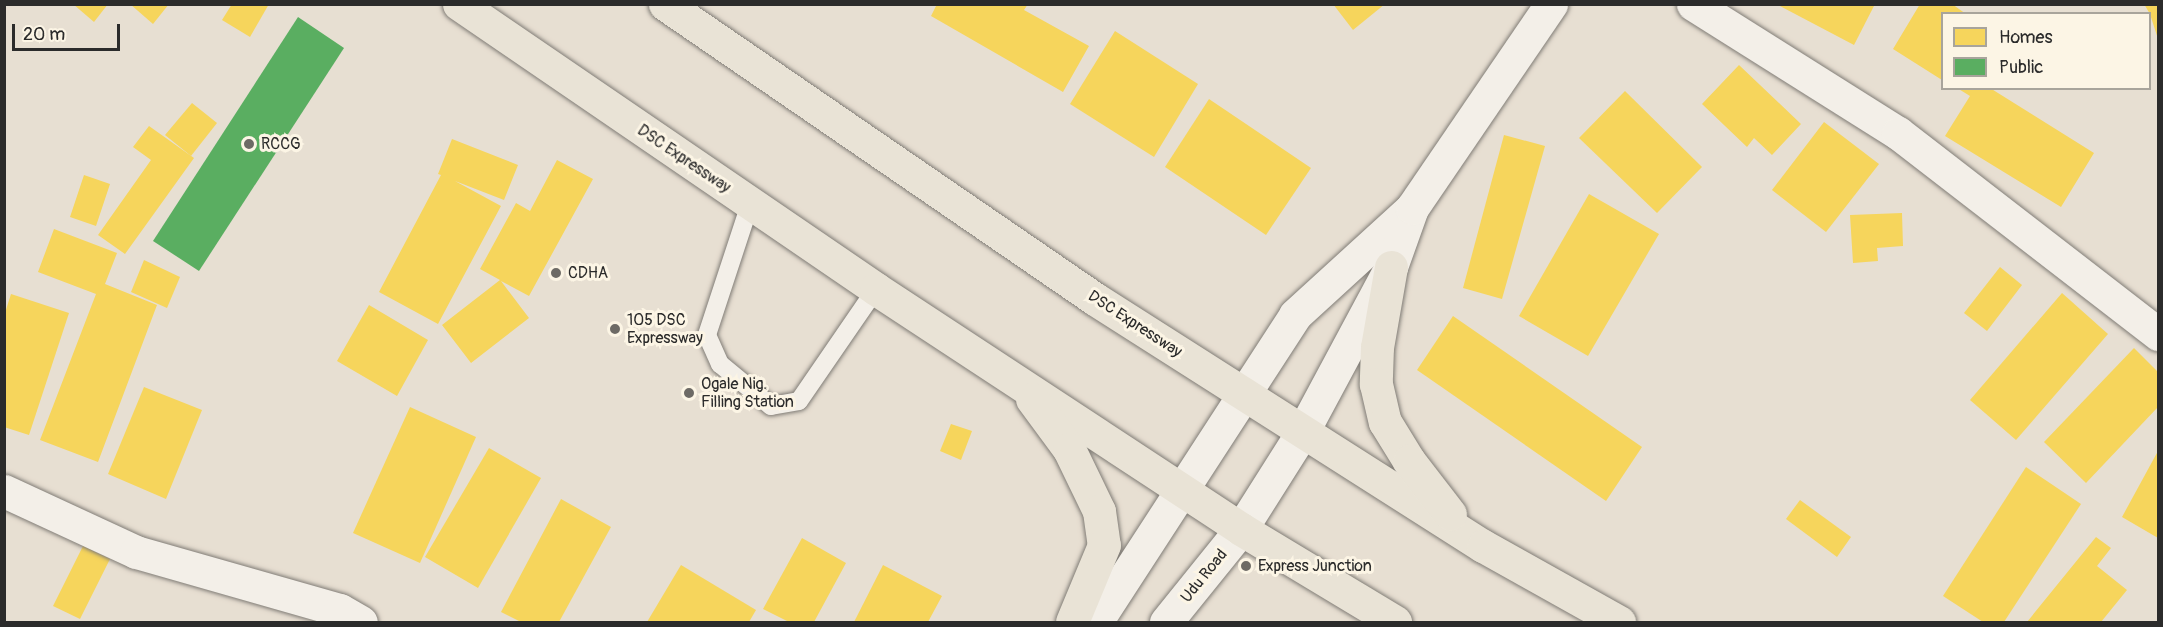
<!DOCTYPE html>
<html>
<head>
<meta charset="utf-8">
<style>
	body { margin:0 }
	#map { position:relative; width:2163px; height:627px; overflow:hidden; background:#e7dfd2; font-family:Pangolin,sans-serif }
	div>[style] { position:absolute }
	.homes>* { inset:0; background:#f6d55c }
	.public>* { inset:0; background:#5aae61 }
	.roads { filter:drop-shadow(0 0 2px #807c76) drop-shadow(0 0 2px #807c76) }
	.service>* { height:18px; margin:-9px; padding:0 9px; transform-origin:9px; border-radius:9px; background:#f3efe8 }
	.minor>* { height:33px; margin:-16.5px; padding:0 16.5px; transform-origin:16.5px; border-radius:16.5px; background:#f3efe8 }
	.secondary>* { height:33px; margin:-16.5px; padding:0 16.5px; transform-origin:16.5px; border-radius:16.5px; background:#f3efe8 }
	.primary>* { height:33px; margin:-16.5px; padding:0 16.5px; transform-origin:16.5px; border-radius:16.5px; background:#e9e3d6 }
	.dots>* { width:16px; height:16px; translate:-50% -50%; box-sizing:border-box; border:3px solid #fcf5e5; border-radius:50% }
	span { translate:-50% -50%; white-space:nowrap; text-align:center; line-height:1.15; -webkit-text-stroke:6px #fcf5e5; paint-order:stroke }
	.poi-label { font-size:16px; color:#2b2b2b }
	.left { translate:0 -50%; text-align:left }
	.street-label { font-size:16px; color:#2b2b2b }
	.frame { position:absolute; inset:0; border:6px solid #2b2b2b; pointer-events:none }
	.legend { position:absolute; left:1941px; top:12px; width:210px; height:78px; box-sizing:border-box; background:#fcf5e5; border:2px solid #a8a49b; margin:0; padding:8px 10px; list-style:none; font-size:18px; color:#2b2b2b }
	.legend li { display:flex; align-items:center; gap:12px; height:30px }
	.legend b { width:30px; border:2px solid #a8a49b }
	.scale { position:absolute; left:12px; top:24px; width:108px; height:27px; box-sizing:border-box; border:3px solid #2b2b2b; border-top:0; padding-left:8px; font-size:18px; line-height:21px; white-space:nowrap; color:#2b2b2b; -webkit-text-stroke:4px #fcf5e5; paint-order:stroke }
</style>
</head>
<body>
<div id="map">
	<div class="homes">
		<div style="clip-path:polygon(73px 4px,108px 4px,94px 22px)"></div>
		<div style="clip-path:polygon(130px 4px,169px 4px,153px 24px)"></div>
		<div style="clip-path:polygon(232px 4px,269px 4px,250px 37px,222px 20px)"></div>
		<div style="clip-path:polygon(937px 4px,1028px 4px,1024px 10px,1089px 46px,1063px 92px,931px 16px)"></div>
		<div style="clip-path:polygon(1333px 4px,1385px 4px,1353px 30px)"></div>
		<div style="clip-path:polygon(1776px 4px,1875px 4px,1854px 45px)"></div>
		<div style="clip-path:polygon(1920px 4px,1952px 4px,1966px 14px,1942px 14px,1942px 80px,1893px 49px)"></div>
		<div style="clip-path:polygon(2144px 4px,2158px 4px,2158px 39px,2150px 14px)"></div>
		<div style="clip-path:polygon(1115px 31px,1198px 84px,1154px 157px,1070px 104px)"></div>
		<div style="clip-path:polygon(1739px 65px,1801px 124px,1772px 155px,1754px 138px,1747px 147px,1702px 104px)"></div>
		<div style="clip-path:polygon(1957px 88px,1990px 88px,2094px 153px,2061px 207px,1945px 136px,1970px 96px)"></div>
		<div style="clip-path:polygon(1625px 91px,1702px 167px,1657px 213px,1579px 138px)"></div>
		<div style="clip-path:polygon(1209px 99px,1311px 168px,1266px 235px,1165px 167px)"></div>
		<div style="clip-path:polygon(192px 103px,217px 123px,191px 156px,165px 135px)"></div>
		<div style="clip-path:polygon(1824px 122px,1879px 164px,1826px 232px,1772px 190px)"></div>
		<div style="clip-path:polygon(149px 126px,194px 158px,125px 254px,98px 235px,151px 160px,133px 147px)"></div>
		<div style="clip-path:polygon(1504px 135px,1545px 146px,1502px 299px,1463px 288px)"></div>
		<div style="clip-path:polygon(452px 139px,518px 165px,504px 200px,455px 181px,501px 206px,438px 324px,379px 292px,441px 175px,438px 174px)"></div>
		<div style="clip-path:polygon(557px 160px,593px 179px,529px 296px,501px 281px,529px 318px,471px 363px,442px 325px,500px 280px,480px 269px,516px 203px,530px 211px)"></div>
		<div style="clip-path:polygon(84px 175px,110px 184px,96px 226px,70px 217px)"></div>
		<div style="clip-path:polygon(1589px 194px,1659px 234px,1588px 356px,1519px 316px)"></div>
		<div style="clip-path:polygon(1902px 213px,1903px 246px,1877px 248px,1878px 261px,1853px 263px,1850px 215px)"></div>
		<div style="clip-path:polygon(54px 229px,117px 253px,105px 284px,157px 305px,98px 462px,40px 440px,96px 294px,38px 272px)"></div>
		<div style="clip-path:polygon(144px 260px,180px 277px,167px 308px,131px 292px)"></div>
		<div style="clip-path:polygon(2000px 267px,2022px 285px,1987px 331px,1964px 313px)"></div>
		<div style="clip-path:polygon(2062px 293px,2108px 334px,2016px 440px,1970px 400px)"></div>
		<div style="clip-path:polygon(11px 294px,69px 313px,29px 435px,4px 427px,4px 316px)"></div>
		<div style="clip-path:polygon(369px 305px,428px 340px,397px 396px,337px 361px)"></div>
		<div style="clip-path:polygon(1453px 316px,1642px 447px,1606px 501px,1417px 370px)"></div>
		<div style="clip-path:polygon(2134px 348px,2158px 372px,2158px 407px,2086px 483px,2044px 442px)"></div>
		<div style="clip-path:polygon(144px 387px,202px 410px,166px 499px,108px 474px)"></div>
		<div style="clip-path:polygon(410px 407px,476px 437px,420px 563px,353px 533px)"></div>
		<div style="clip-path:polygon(951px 424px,972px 431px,961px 460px,940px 451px)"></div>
		<div style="clip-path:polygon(489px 448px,541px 478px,478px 588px,425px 557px)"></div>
		<div style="clip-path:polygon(2158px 451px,2158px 538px,2122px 517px)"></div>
		<div style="clip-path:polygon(2026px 467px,2081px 504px,2004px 622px,1983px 622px,1943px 596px)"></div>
		<div style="clip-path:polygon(561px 499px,611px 527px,559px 622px,521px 622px,501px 612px)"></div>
		<div style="clip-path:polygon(1800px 500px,1851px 537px,1837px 557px,1786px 519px)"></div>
		<div style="clip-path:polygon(2096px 537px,2111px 548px,2097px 566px,2127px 590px,2101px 622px,2027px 622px)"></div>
		<div style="clip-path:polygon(802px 538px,846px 563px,814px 622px,789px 622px,763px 609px)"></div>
		<div style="clip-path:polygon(83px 546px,110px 559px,80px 619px,53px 606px)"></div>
		<div style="clip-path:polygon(681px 565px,756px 610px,749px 622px,647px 622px)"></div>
		<div style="clip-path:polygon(883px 565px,942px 596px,928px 622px,854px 622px)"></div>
	</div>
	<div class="public">
		<div style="clip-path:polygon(298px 17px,344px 48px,199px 271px,153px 241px)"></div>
	</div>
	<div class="roads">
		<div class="service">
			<div style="left:750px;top:204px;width:138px;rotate:108.2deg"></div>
			<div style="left:707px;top:335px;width:32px;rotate:66deg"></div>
			<div style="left:720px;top:364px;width:66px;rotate:39.5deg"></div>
			<div style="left:771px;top:406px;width:28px;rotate:-10deg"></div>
			<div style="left:799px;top:401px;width:136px;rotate:-55.5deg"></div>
		</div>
		<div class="minor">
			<div style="left:1693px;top:4px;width:242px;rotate:32.2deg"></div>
			<div style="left:1898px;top:133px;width:329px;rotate:37.7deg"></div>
			<div style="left:4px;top:491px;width:145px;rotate:24.8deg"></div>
			<div style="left:136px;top:552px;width:212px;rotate:15.9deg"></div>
			<div style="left:340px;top:610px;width:24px;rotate:30deg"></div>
		</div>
		<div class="secondary">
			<div style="left:1096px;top:622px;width:366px;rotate:-57deg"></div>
			<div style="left:1295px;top:315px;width:157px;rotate:-42.4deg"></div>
			<div style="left:1166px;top:622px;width:119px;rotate:-51.1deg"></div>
			<div style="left:1241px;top:529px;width:116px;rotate:-57.7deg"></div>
			<div style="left:1303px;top:431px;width:186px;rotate:-61.8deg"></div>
			<div style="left:1391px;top:267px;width:63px;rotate:-70.4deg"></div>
			<div style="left:1412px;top:208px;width:247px;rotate:-55.7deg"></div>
		</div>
		<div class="primary">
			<div style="left:459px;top:4px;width:505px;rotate:34.35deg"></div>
			<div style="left:876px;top:289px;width:437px;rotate:33.3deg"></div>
			<div style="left:1241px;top:529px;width:180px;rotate:31.1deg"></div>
			<div style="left:665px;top:4px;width:521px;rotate:34.45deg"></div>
			<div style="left:1095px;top:299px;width:460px;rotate:32.5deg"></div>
			<div style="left:1483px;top:546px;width:156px;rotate:29.2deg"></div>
			<div style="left:1391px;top:267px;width:81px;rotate:99.9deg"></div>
			<div style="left:1377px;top:347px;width:37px;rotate:92deg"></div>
			<div style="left:1376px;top:384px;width:39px;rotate:77deg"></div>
			<div style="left:1385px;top:422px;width:46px;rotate:58.4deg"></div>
			<div style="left:1409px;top:461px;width:67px;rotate:52.3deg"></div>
			<div style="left:1032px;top:399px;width:62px;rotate:53.5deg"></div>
			<div style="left:1069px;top:449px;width:69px;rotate:64.2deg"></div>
			<div style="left:1099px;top:511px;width:34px;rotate:82deg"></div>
			<div style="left:1104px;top:545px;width:83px;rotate:112.6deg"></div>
		</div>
	</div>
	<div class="dots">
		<div style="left:249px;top:144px;background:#6d6a65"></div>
		<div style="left:556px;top:273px;background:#6d6a65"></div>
		<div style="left:615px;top:329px;background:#6d6a65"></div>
		<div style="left:689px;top:393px;background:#6d6a65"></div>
		<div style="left:1246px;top:566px;background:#6d6a65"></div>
	</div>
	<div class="poi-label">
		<span class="left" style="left:261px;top:144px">RCCG</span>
		<span class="left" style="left:568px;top:273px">CDHA</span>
		<span class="left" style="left:627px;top:329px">105 DSC<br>Expressway</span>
		<span class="left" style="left:701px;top:393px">Ogale Nig.<br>Filling Station</span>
		<span class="left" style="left:1258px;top:566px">Express Junction</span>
	</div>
	<div class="street-label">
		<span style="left:684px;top:159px;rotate:34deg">DSC Expressway</span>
		<span style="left:1135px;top:324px;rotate:33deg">DSC Expressway</span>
		<span style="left:1204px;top:576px;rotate:-51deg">Udu Road</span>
	</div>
	<div class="frame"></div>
	<ul class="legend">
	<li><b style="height:16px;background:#f6d55c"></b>Homes</li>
	<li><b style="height:16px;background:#5aae61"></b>Public</li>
	</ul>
	<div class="scale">20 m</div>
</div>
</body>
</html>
